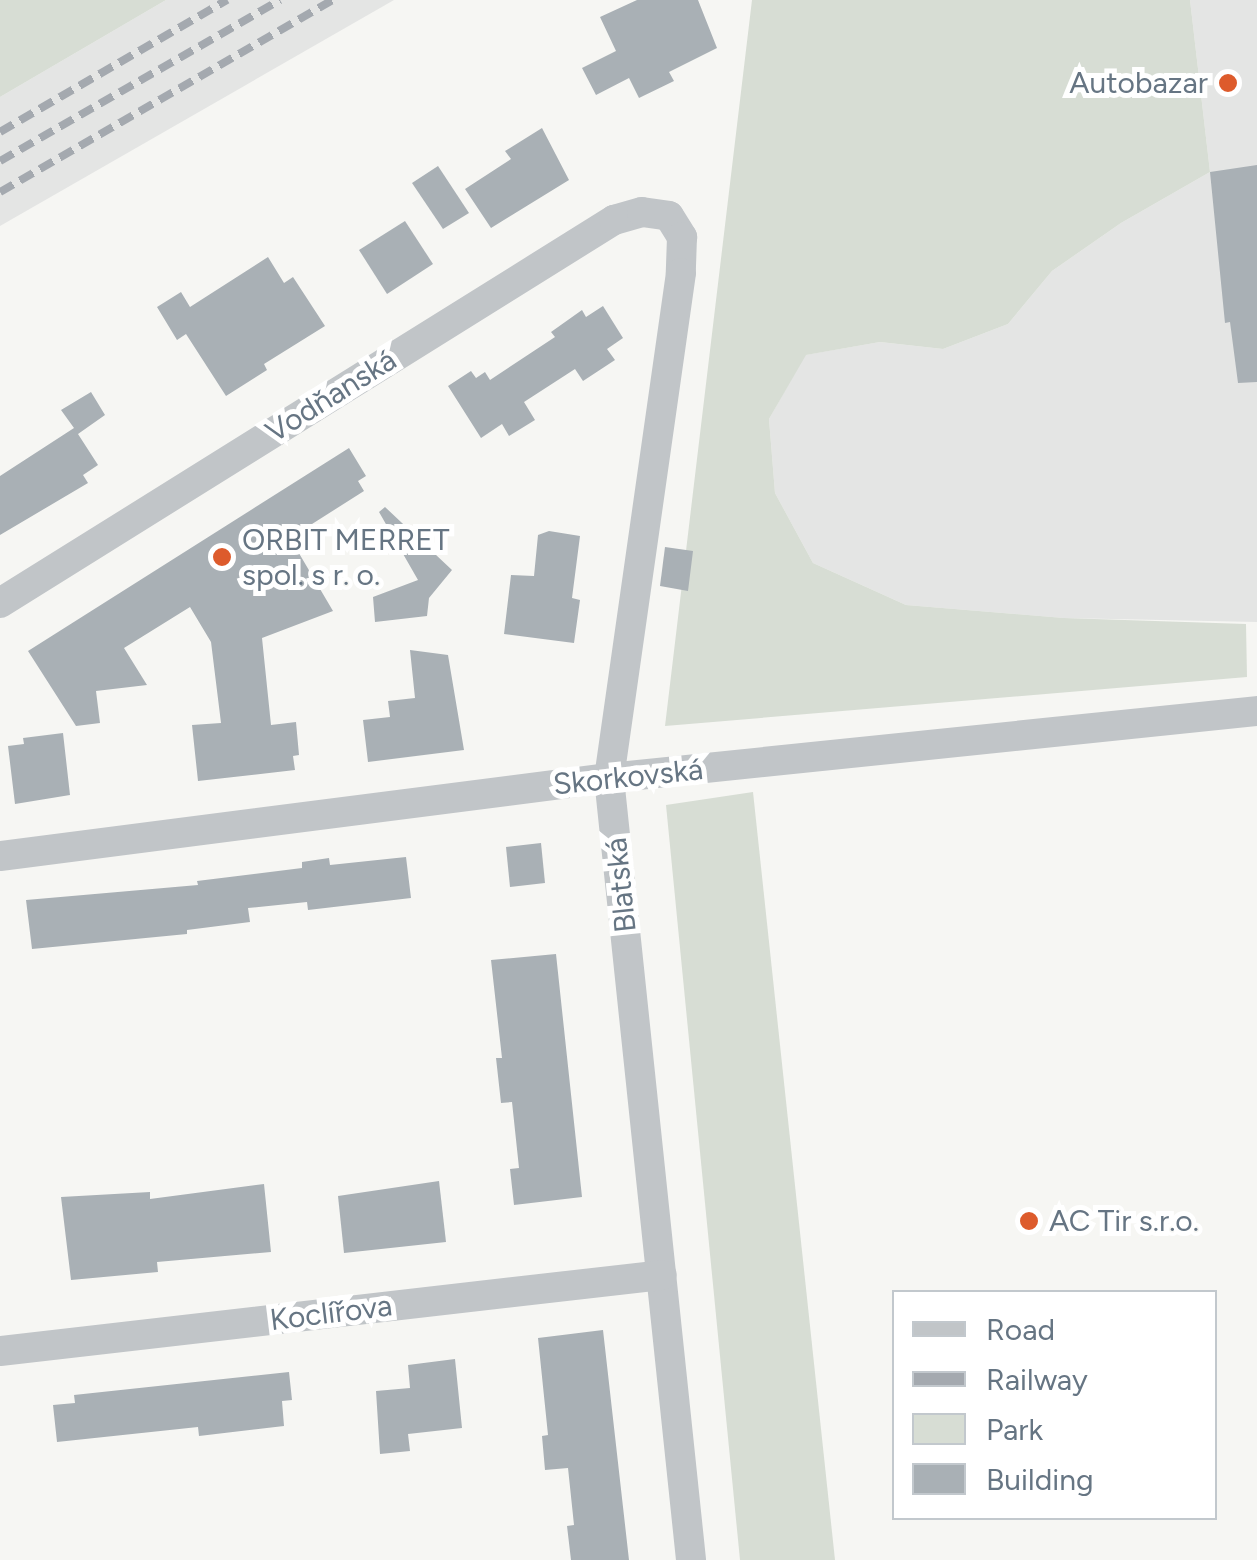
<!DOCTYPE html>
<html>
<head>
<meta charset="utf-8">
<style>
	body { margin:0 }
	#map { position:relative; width:1257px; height:1560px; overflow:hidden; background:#f6f6f3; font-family:Figtree,sans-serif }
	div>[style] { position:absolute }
	.built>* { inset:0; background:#e4e5e4 }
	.green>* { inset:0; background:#d7ddd4 }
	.building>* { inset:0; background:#a9b0b5 }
	.minor>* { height:30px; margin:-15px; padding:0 15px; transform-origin:15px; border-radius:15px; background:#c1c5c8 }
	.rail>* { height:8px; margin-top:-4px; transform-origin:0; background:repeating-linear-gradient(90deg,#a4a9af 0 15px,transparent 0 23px) }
	.dots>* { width:28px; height:28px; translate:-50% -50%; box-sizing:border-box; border:5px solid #fff; border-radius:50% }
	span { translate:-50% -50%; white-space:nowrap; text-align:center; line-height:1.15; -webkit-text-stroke:10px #fff; paint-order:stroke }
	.poi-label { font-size:30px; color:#667583 }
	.right { translate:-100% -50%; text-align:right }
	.left { translate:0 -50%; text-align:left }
	.street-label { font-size:30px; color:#667583 }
	.legend { position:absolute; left:892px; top:1290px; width:325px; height:230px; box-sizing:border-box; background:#fff; border:2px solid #c2c8cd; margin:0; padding:12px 18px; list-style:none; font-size:30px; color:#667583 }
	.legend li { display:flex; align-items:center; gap:20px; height:50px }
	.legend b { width:50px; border:2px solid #c2c8cd }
</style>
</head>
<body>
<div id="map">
	<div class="built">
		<div style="clip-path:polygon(166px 0,394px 0,0 226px,0 97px)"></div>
		<div style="clip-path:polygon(1190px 0,1257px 0,1257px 622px,1064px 618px,906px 605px,813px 563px,775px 493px,769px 419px,805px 355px,880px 342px,943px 349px,1008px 324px,1052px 271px,1121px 223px,1210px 172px)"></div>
	</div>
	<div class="green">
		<div style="clip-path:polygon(0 0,166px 0,0 97px)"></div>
		<div style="clip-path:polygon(752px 0,1190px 0,1210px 172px,1121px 223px,1052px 271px,1008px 324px,943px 349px,880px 342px,806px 355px,769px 419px,775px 493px,813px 563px,906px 605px,1064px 618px,1246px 624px,1247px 677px,665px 726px)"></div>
		<div style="clip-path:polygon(753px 792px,835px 1560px,740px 1560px,666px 805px)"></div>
	</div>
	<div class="building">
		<div style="clip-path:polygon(637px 0,698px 0,717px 48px,669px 72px,674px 81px,639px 98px,629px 78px,596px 95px,582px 68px,616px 51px,600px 17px)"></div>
		<div style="clip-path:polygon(542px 128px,569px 180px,491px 228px,465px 189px,511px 159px,505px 151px)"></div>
		<div style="clip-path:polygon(1257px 165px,1257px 382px,1238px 383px,1230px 322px,1225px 323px,1210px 172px)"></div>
		<div style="clip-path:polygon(438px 166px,469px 213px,443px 229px,412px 183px)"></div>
		<div style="clip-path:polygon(405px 221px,433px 264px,387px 294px,359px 250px)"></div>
		<div style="clip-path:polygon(268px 257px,284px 283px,293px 277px,325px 326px,264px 364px,267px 370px,226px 396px,186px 334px,177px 340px,157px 307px,181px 292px,190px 307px)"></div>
		<div style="clip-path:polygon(603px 306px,623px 338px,607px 349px,615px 360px,583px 381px,575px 369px,524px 402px,535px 420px,509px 436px,502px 424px,481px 438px,448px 386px,471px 371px,476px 378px,485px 372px,490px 380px,555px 337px,551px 332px,582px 310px,586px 317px)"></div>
		<div style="clip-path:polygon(91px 392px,105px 415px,78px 434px,98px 465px,83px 475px,88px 483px,0 535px,0 476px,74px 428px,61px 410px)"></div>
		<div style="clip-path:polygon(349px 448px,366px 476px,358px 481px,364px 491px,290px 538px,333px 611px,262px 638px,271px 725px,296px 722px,299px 755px,293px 756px,295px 770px,198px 781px,192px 725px,221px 723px,211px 642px,190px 607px,124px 648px,147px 685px,96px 691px,100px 723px,76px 726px,28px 651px)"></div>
		<div style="clip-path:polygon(385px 507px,452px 570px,429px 598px,427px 616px,375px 622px,373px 597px,418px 580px,379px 512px)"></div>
		<div style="clip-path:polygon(549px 531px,580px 536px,572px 598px,580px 600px,574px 643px,504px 634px,511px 575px,534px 576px,538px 535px)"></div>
		<div style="clip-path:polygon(665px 547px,693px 551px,688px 591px,660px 586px)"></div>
		<div style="clip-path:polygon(410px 650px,448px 655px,464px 750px,368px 762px,363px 720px,390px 717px,388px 701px,415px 698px)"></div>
		<div style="clip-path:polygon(63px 733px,70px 795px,15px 804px,8px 746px,24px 744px,23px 738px)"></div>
		<div style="clip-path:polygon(541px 843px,545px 883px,510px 887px,506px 847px)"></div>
		<div style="clip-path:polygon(406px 857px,411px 898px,308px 910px,307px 902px,248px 908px,250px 922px,187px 930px,187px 934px,32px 949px,26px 900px,198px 885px,197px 881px,302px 868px,302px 862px,329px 858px,330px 865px)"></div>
		<div style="clip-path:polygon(556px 954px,582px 1197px,514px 1205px,510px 1169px,519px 1168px,512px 1102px,501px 1103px,496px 1058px,502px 1058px,491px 960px)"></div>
		<div style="clip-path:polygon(439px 1181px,446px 1242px,344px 1253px,338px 1196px)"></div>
		<div style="clip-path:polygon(264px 1184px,271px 1252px,157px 1262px,158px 1272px,71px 1280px,61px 1197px,150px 1192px,150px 1199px)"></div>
		<div style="clip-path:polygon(603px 1330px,629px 1560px,571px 1560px,567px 1526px,574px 1525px,568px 1468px,545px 1470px,542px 1436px,548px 1435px,538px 1338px)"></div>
		<div style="clip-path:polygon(455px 1359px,462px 1428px,408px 1434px,410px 1451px,380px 1454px,376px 1391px,410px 1388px,408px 1365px)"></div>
		<div style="clip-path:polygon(289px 1372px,292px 1400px,282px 1401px,284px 1426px,199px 1436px,198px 1427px,57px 1442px,53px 1405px,75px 1403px,74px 1395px)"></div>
	</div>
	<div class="minor">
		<div style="left:0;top:603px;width:724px;rotate:-31.96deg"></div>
		<div style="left:614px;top:220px;width:29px;rotate:-16deg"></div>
		<div style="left:642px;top:212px;width:27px;rotate:8deg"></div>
		<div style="left:669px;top:216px;width:25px;rotate:58deg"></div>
		<div style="left:682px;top:237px;width:36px;rotate:92deg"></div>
		<div style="left:681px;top:273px;width:510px;rotate:98.11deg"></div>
		<div style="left:609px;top:778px;width:786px;rotate:84.01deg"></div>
		<div style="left:0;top:856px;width:614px;rotate:-7.3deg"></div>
		<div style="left:609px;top:778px;width:651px;rotate:-5.9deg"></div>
		<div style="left:0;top:1351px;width:666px;rotate:-6.55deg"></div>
	</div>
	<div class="rail">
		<div style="left:0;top:132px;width:263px;rotate:-30.2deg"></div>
		<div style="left:0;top:161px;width:323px;rotate:-29.9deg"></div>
		<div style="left:0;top:192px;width:384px;rotate:-30deg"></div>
	</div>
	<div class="dots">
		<div style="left:1228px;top:83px;background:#dd5b2c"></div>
		<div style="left:222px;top:557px;background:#dd5b2c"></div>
		<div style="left:1029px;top:1221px;background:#dd5b2c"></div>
	</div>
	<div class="poi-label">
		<span class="right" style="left:1208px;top:83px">Autobazar</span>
		<span class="left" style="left:242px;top:557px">ORBIT MERRET<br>spol. s r. o.</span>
		<span class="left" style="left:1049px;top:1221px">AC Tir s.r.o.</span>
	</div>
	<div class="street-label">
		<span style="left:331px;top:396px;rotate:-32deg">Vodňanská</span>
		<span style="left:628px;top:777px;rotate:-6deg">Skorkovská</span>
		<span style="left:621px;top:885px;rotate:-96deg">Blatská</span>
		<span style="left:331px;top:1313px;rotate:-7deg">Koclířova</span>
	</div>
	<ul class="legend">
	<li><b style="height:12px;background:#c1c5c8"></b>Road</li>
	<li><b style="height:12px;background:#a4a9af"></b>Railway</li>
	<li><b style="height:28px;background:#d7ddd4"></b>Park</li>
	<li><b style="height:28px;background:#a9b0b5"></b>Building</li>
	</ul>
</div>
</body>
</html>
